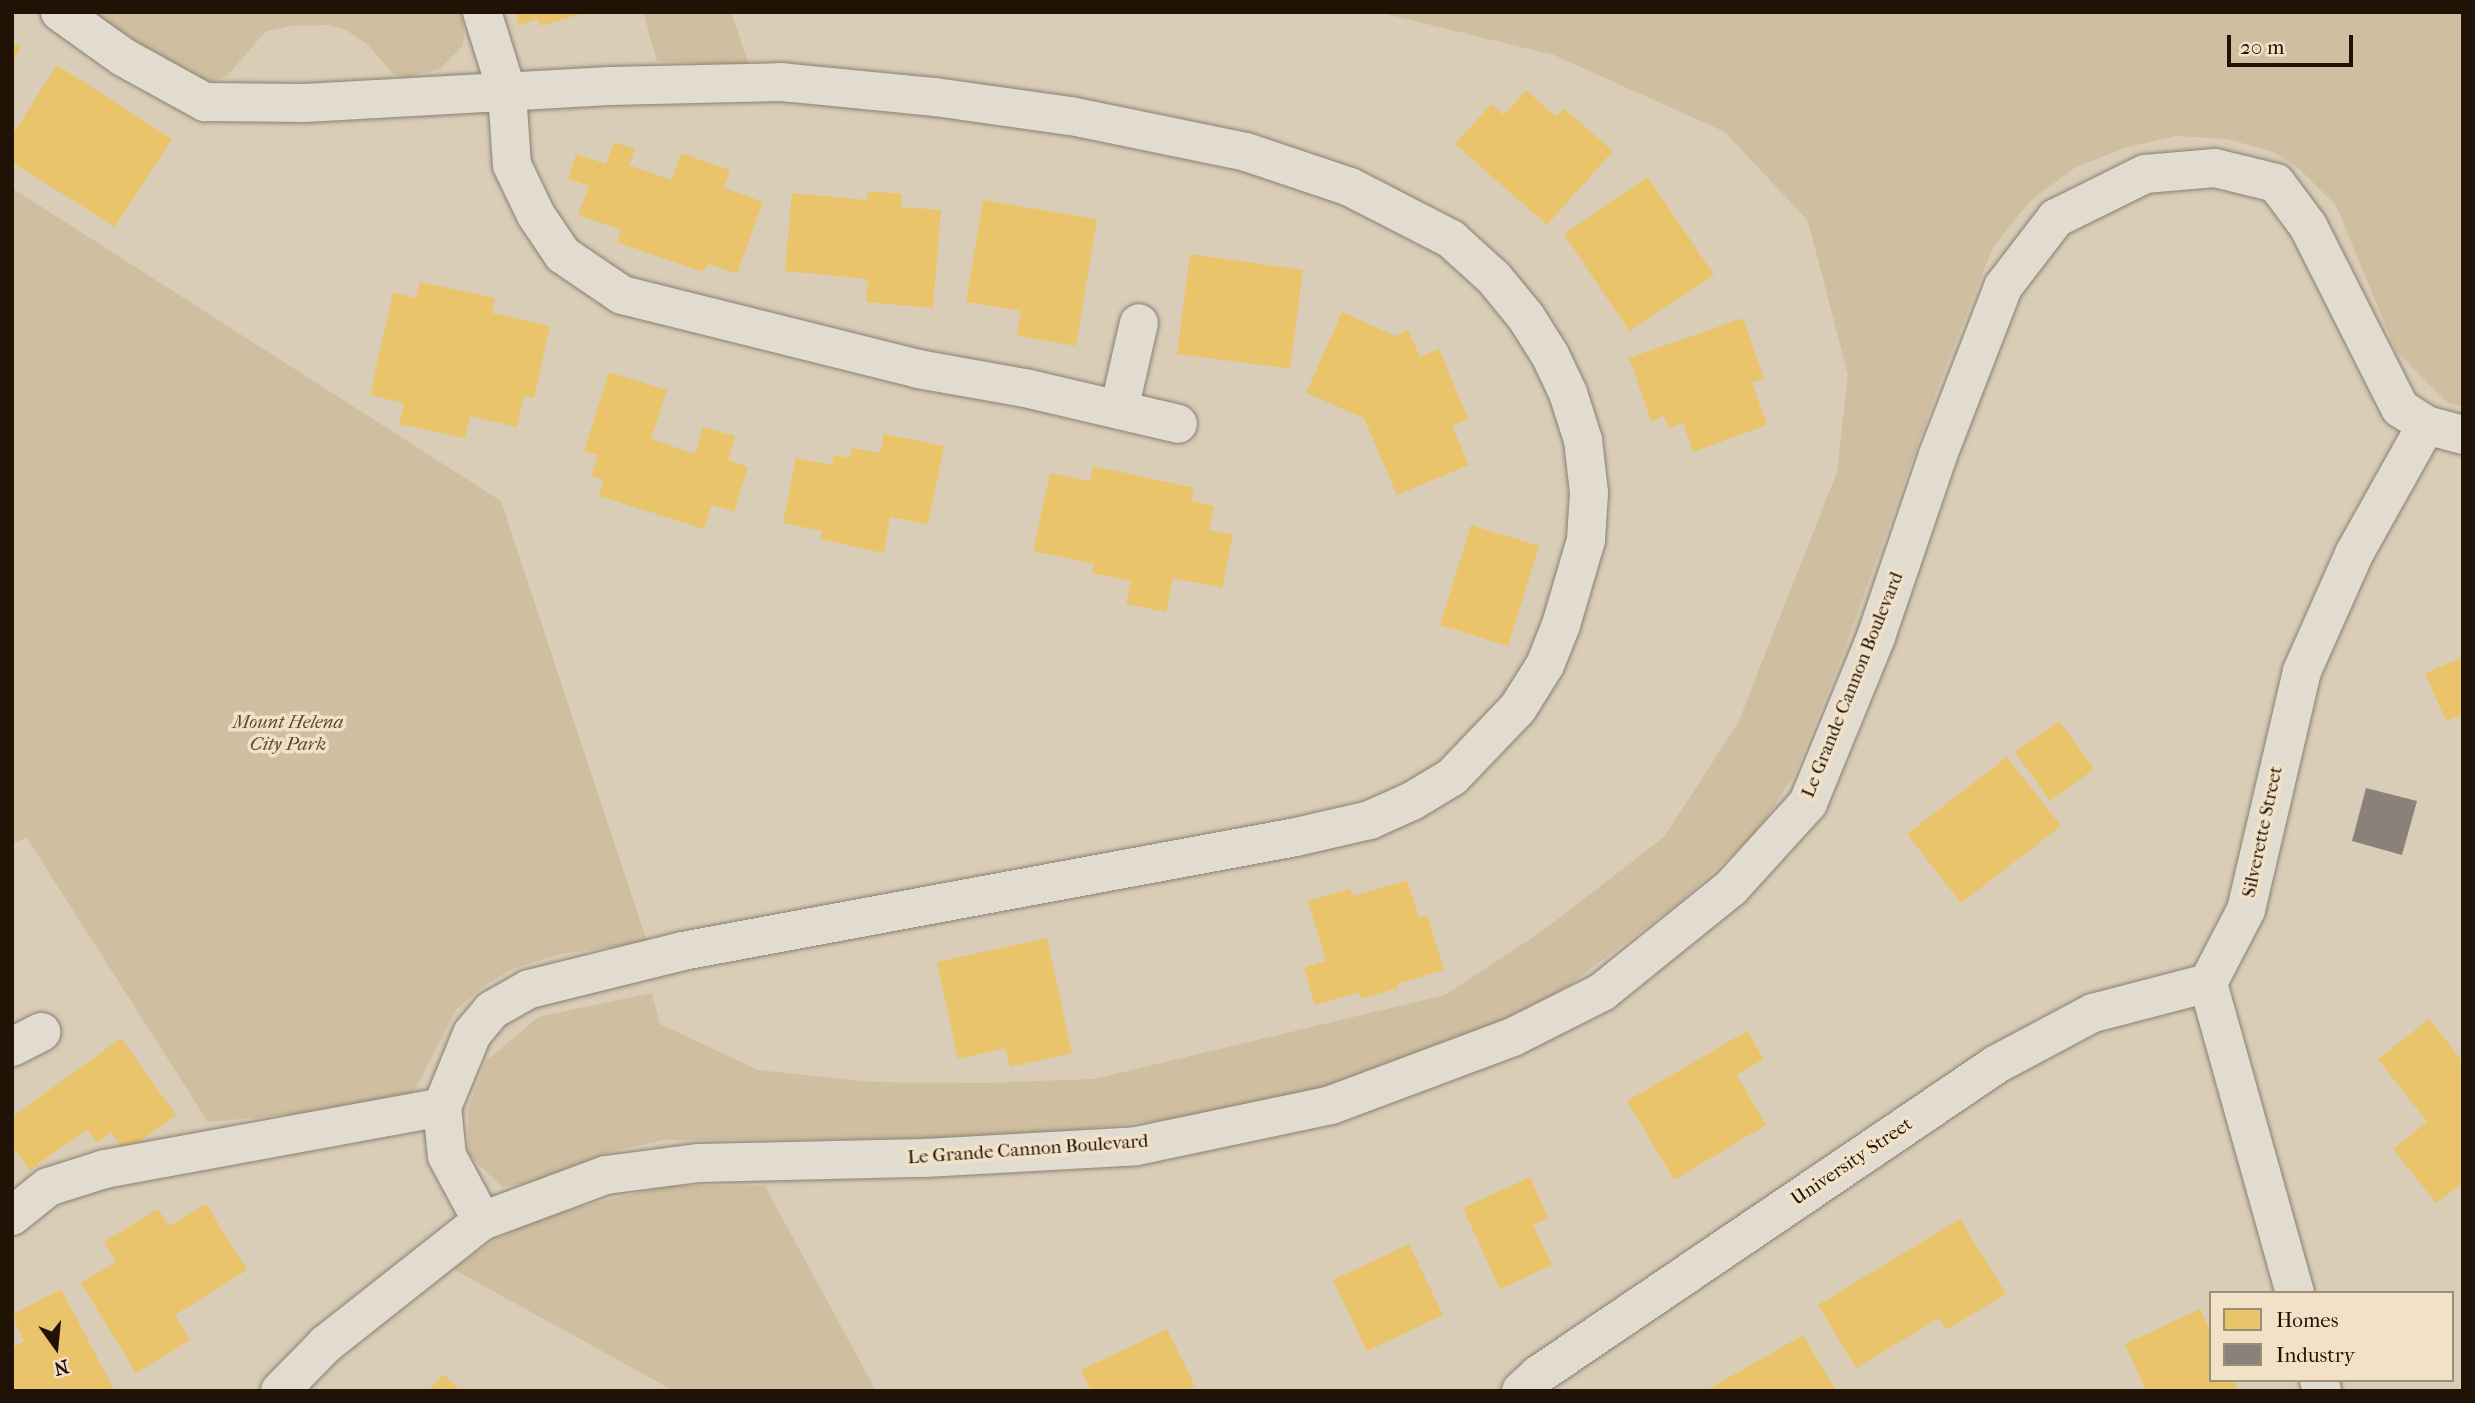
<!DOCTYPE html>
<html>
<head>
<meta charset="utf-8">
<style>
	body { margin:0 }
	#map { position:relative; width:2475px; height:1403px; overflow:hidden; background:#dacdb7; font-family:"IM FELL French Canon",serif }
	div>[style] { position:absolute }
	.green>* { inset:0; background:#cfbea0 }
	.homes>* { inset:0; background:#e9c46a }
	.industry>* { inset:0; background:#8a817c }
	.roads { filter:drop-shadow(0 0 2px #898073) drop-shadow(0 0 2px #898073) }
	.minor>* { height:38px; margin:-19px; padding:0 19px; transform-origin:19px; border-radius:19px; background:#e2dbd0 }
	span { translate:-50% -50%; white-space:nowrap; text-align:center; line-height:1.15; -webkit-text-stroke:7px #f0e1c7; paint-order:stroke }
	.street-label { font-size:19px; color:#211206 }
	.park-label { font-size:19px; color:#5b4a35; font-style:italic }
	.frame { position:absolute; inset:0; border:14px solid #211206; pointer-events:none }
	.legend { position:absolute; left:2209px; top:1291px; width:245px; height:91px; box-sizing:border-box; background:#f0e1c7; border:2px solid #9d8e7a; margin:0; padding:9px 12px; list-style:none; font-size:21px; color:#211206 }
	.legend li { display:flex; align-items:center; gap:14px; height:35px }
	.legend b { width:35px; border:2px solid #9d8e7a }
	.north { position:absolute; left:21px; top:1312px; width:70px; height:70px; -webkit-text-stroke:5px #f0e1c7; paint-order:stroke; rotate:165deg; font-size:19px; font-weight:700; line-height:28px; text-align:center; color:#211206 }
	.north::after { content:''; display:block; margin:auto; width:24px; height:32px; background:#211206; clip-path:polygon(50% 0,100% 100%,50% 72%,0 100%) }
	.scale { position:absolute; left:2227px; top:35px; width:126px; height:32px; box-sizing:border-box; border:4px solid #211206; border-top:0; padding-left:9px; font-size:21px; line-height:24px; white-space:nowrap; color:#211206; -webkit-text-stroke:5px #f0e1c7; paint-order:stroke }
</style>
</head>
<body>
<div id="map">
	<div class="green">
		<div style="clip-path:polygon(89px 12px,460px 12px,464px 27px,463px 46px,440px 69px,406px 77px,393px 74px,369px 46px,346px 30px,328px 25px,290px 26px,265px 32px,228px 75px,214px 81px,198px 80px)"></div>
		<div style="clip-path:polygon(643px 12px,731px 12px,749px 65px,657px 61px)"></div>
		<div style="clip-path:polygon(1378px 12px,2463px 12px,2463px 406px,2448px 403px,2396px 351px,2336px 205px,2297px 167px,2271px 151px,2227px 139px,2175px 136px,2125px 148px,2076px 167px,2030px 201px,1993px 247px,1938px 387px,1843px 654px,1794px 775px,1758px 831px,1680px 902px,1558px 993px,1422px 1062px,1247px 1111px,996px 1138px,664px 1140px,610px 1152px,536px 1182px,502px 1187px,469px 1155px,468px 1109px,486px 1061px,538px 1017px,652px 993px,660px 1024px,758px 1070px,871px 1082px,984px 1083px,1094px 1079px,1445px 995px,1541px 932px,1664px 837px,1738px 723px,1837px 472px,1848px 375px,1808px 221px,1725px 132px,1554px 55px)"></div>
		<div style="clip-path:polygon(12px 188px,501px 501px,647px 942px,561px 954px,512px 969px,481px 988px,456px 1010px,417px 1086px,404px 1104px,208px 1122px,27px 838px,12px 843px)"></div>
		<div style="clip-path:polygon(667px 1186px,765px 1186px,876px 1391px,674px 1391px,453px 1269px,496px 1239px,554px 1213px)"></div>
	</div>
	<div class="homes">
		<div style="clip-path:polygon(515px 12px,585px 12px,585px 13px,540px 26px,538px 19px,519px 25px)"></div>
		<div style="clip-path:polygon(12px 42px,21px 47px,12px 62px)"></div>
		<div style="clip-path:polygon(57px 65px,172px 139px,115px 227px,12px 162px,12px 135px)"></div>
		<div style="clip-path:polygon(1526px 90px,1555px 116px,1564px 109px,1613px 151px,1547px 225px,1455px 144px,1491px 104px,1504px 115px)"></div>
		<div style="clip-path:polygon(614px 142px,635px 149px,629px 165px,672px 180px,681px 153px,730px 170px,724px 188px,763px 202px,737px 274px,708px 264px,702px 272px,617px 242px,621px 230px,578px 215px,589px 186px,568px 179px,576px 154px,606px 164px)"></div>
		<div style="clip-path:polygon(1648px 177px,1714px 275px,1629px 331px,1564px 234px)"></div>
		<div style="clip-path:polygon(868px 191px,902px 194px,901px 207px,941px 210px,933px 308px,866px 302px,868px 279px,785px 271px,792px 193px,867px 200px)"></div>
		<div style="clip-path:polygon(983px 200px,1097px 219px,1076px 346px,1017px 336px,1021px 311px,966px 302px)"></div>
		<div style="clip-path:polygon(1190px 254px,1303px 270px,1290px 369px,1177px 354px)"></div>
		<div style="clip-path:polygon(420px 282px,495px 298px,492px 313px,550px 326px,534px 398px,524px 396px,517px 427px,470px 416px,465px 438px,399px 424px,404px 403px,370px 395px,393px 292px,416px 298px)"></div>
		<div style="clip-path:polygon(1342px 312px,1395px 336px,1408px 330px,1420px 357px,1439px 349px,1468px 419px,1452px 426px,1469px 465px,1397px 495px,1364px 418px,1306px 393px)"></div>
		<div style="clip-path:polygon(1743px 318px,1764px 378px,1752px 383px,1767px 425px,1693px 452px,1683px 423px,1669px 428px,1664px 416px,1651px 421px,1629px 358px)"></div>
		<div style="clip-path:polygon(609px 372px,667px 390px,651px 439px,695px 454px,703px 427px,735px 436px,728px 460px,748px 467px,734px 512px,712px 505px,704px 529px,599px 496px,604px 480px,591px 476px,598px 455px,584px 451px)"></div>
		<div style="clip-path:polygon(884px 434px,944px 446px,928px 524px,890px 517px,884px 553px,820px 539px,822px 531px,783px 523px,796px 458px,832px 465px,834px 455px,850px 458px,852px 448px,880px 453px)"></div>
		<div style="clip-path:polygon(1093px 466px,1194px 488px,1191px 501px,1214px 506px,1209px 530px,1233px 535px,1222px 588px,1173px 578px,1166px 612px,1126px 604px,1131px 581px,1092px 573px,1094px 564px,1033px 551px,1050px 473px,1090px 481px)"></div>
		<div style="clip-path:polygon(1471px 525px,1539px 546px,1508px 646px,1440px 625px)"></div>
		<div style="clip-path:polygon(2463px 657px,2463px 714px,2446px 721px,2425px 673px)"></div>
		<div style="clip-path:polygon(2059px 721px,2094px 769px,2050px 801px,2015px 752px)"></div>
		<div style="clip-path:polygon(2007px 757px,2061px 826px,1961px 903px,1907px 834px)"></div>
		<div style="clip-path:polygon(1407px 880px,1419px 918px,1427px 915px,1444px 970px,1397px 984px,1398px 988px,1361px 999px,1359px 992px,1315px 1005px,1304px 968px,1326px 961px,1308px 901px,1349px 889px,1354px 896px)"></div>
		<div style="clip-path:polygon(1047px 938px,1072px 1053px,1010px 1067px,1005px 1048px,958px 1059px,937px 962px)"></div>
		<div style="clip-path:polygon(2429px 1019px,2463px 1062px,2463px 1183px,2436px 1203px,2393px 1149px,2427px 1122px,2378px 1059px)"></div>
		<div style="clip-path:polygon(1747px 1031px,1764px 1059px,1737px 1075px,1766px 1125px,1674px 1180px,1627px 1101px)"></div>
		<div style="clip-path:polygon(121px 1038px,176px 1115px,125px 1152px,111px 1132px,97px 1143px,87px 1129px,30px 1170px,12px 1146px,12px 1117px)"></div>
		<div style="clip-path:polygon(1530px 1177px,1548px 1218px,1533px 1225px,1552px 1265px,1500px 1289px,1463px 1208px)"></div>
		<div style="clip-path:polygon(206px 1204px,247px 1270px,175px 1315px,190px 1340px,136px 1373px,81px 1283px,116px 1262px,104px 1242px,158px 1209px,169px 1226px)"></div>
		<div style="clip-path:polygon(1960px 1219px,2006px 1294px,1946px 1330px,1939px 1318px,1856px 1368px,1818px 1305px)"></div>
		<div style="clip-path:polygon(1409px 1244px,1443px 1315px,1367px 1351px,1333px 1280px)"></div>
		<div style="clip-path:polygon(61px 1289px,115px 1391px,12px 1391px,12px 1348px,24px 1341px,12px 1315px)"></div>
		<div style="clip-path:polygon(2200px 1309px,2211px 1333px,2211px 1380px,2233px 1380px,2238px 1391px,2146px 1391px,2125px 1344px)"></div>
		<div style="clip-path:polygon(1167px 1329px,1195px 1386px,1186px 1391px,1091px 1391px,1081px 1370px)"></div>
		<div style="clip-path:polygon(1803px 1335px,1835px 1389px,1705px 1391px)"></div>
		<div style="clip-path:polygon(443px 1374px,461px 1391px,428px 1391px)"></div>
	</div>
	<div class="industry">
		<div style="clip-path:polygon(2366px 788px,2417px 801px,2402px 855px,2352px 841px)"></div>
	</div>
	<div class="roads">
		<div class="minor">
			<div style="left:60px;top:12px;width:77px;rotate:35.5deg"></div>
			<div style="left:123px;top:57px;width:94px;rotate:28.8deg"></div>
			<div style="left:205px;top:102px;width:100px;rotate:0.6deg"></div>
			<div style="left:305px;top:103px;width:305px;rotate:-3.2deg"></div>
			<div style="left:610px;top:86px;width:171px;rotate:-1.3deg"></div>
			<div style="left:781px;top:82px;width:155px;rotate:5.6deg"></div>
			<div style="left:935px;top:97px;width:137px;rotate:8deg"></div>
			<div style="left:1071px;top:116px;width:179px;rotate:11.6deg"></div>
			<div style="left:1246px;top:152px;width:110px;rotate:18.6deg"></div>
			<div style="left:1350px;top:187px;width:114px;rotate:27.2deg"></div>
			<div style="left:1451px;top:239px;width:58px;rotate:42.2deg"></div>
			<div style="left:1494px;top:278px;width:50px;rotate:50.6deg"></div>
			<div style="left:1526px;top:317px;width:45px;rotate:57.7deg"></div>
			<div style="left:1550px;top:355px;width:42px;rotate:64.7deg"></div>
			<div style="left:1568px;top:393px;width:49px;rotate:72.3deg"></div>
			<div style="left:1583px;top:440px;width:53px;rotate:83.5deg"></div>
			<div style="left:1589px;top:493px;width:47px;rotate:93.7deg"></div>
			<div style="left:1586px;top:540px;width:89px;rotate:106.4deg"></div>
			<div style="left:1561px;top:625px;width:43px;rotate:111.8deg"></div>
			<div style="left:1545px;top:665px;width:51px;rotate:122.1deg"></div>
			<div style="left:1518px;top:708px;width:95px;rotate:133.7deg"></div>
			<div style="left:1452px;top:777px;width:47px;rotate:149deg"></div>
			<div style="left:1412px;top:801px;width:46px;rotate:155.7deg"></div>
			<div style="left:1370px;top:820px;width:76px;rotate:167.1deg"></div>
			<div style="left:1296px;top:837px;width:624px;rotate:169.47deg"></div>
			<div style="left:683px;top:951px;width:159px;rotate:166.1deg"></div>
			<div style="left:529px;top:989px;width:43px;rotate:150.4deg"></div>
			<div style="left:492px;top:1010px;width:31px;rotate:130deg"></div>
			<div style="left:472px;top:1034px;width:79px;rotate:112.3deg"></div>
			<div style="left:442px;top:1107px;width:49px;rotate:84.2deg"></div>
			<div style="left:447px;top:1156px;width:74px;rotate:61.7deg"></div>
			<div style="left:482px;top:12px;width:84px;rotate:72.6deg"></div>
			<div style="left:507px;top:92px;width:73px;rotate:86.1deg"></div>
			<div style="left:512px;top:165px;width:55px;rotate:64.4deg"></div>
			<div style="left:536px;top:215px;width:48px;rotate:56deg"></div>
			<div style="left:563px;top:255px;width:71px;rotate:34.1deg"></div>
			<div style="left:622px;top:295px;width:305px;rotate:14deg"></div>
			<div style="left:918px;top:369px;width:109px;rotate:10.1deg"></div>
			<div style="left:1025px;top:388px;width:157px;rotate:13.2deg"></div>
			<div style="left:1119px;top:410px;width:89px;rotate:-77.1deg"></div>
			<div style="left:12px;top:1047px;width:33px;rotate:-27deg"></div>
			<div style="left:12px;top:1216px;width:46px;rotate:-38.9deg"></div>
			<div style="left:48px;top:1187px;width:60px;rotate:-17.5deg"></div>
			<div style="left:105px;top:1169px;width:343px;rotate:-10.4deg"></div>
			<div style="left:2295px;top:1293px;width:322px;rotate:-105.7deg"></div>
			<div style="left:2208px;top:983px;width:82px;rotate:-62.5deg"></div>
			<div style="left:2246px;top:910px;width:245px;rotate:-76.8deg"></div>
			<div style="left:2302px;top:671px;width:128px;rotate:-66deg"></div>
			<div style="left:2354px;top:554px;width:148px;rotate:-60.8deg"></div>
			<div style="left:2319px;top:1380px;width:11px;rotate:75deg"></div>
			<div style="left:280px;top:1391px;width:66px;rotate:-45.6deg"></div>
			<div style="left:326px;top:1344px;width:199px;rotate:-38.3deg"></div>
			<div style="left:482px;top:1221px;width:132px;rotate:-20.4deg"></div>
			<div style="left:606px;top:1175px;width:94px;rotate:-7.4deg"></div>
			<div style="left:699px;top:1163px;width:226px;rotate:-1.3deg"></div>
			<div style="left:925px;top:1158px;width:212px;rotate:-3.2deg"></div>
			<div style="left:1137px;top:1146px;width:198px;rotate:-11.9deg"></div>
			<div style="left:1331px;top:1105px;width:194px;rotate:-20.5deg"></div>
			<div style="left:1513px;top:1037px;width:100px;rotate:-26.8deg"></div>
			<div style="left:1602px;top:992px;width:166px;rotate:-38.9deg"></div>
			<div style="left:1731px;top:888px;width:115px;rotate:-47.8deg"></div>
			<div style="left:1808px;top:803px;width:179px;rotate:-67.7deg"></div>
			<div style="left:1876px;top:637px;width:192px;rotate:-71.2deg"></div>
			<div style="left:1938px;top:455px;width:180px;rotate:-68.8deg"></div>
			<div style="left:2003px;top:287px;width:87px;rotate:-52.5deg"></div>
			<div style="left:2056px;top:218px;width:99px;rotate:-26.3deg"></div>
			<div style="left:2145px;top:174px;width:70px;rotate:-4.9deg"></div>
			<div style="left:2215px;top:168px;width:63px;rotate:13.8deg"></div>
			<div style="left:2276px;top:183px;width:54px;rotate:53.3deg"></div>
			<div style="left:2308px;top:226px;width:204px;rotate:63.2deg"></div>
			<div style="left:2400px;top:408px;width:31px;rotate:33deg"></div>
			<div style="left:2426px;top:425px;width:38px;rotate:15deg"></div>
			<div style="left:1521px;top:1391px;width:23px;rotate:-43deg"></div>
			<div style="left:1538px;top:1375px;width:554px;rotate:-34.12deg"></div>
			<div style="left:1997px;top:1064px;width:109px;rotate:-28deg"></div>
			<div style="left:2093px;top:1013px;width:119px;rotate:-14.6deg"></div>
		</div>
	</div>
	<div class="street-label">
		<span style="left:1853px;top:685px;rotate:-68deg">Le Grande Cannon Boulevard</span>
		<span style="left:2263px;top:832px;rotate:-78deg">Silverette Street</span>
		<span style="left:1028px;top:1150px;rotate:-4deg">Le Grande Cannon Boulevard</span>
		<span style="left:1852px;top:1162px;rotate:-34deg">University Street</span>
	</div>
	<div class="park-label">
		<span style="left:288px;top:734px">Mount Helena<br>City Park</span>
	</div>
	<div class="frame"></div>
	<ul class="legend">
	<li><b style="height:19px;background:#e9c46a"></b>Homes</li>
	<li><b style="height:19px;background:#8a817c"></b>Industry</li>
	</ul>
	<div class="north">N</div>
	<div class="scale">20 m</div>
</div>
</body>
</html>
